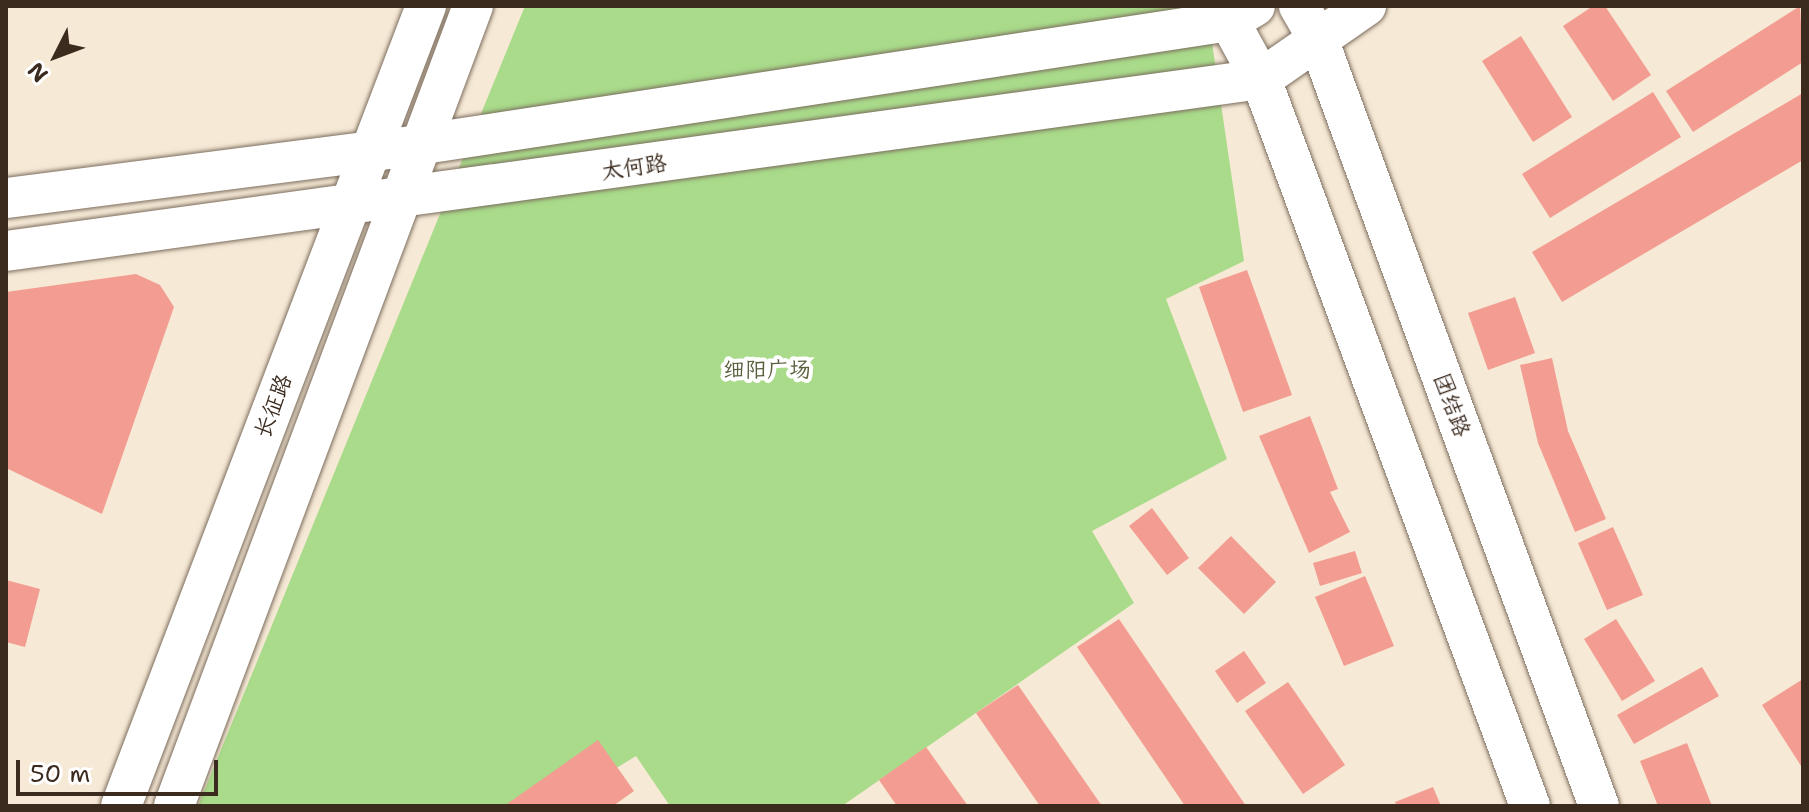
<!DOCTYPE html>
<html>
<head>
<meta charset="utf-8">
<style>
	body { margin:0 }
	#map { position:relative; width:1809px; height:812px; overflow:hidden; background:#f6e9d5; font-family:"Shantell Sans","LXGW WenKai TC",sans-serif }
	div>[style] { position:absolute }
	.green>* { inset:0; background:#a9db8a }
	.building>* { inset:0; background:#f39d92 }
	.roads { filter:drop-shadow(0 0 2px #7c6d5e) drop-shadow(0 0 2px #7c6d5e) }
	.secondary>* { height:40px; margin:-20px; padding:0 20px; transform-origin:20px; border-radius:20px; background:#fff }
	span { translate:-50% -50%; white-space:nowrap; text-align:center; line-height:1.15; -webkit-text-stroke:8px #fff; paint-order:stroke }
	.street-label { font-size:22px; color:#3b2a1e }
	.park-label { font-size:22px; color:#5c5f3e }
	.frame { position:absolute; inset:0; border:8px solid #3b2a1e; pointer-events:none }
	.north { position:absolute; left:16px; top:16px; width:80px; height:80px; -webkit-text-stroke:6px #fff; paint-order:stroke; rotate:228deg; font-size:22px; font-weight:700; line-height:32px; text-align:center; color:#3b2a1e }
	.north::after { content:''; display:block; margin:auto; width:28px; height:36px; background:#3b2a1e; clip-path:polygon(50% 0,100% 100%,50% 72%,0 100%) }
	.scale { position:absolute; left:16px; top:760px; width:202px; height:36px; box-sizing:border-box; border:4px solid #3b2a1e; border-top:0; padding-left:10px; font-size:24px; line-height:28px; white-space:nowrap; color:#3b2a1e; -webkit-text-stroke:6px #fff; paint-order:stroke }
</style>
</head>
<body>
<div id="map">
	<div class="green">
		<div style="clip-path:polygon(525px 6px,1200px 6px,1209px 22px,1244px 261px,1166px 299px,1227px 459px,1092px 531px,1134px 603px,842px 806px,670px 806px,636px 756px,554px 806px,198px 806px)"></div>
	</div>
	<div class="building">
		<div style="clip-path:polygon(1593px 6px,1605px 6px,1651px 75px,1613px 101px,1563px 26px)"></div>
		<div style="clip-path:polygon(1800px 6px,1803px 62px,1693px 132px,1666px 91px)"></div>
		<div style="clip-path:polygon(1521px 36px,1572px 117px,1533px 142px,1482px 61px)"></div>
		<div style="clip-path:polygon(1653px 92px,1681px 137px,1550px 218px,1522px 174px)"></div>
		<div style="clip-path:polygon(1803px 93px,1803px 160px,1562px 302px,1532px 252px)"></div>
		<div style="clip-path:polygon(1247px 270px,1292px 395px,1243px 412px,1199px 287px)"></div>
		<div style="clip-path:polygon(136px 274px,160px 285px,174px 307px,102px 514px,6px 468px,6px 292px)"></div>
		<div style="clip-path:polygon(1515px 297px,1535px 353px,1488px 370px,1468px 313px)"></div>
		<div style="clip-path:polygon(1552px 358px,1568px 431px,1606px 519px,1575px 532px,1538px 443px,1520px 365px)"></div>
		<div style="clip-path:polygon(1310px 416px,1338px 489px,1330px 492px,1350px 532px,1309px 553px,1259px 436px)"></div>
		<div style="clip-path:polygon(1152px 508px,1189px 558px,1167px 575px,1129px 526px)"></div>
		<div style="clip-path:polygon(1613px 527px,1643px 595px,1607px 610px,1578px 543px)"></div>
		<div style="clip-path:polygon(1231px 536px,1276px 582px,1244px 614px,1198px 568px)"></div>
		<div style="clip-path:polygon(1355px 551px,1362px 573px,1320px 586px,1313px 563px)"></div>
		<div style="clip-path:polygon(1365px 576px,1394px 646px,1344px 666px,1315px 597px)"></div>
		<div style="clip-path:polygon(6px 580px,40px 589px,25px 647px,6px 642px)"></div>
		<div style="clip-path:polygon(1119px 619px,1246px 806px,1185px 806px,1077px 647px)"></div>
		<div style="clip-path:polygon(1616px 619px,1655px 681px,1622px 701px,1584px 639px)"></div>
		<div style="clip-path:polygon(1244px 651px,1266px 683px,1237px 703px,1215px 671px)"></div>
		<div style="clip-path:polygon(1702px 667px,1719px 696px,1634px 744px,1617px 715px)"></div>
		<div style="clip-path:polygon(1803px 679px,1803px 769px,1762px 705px)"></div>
		<div style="clip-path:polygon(1288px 682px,1345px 765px,1303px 794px,1245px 711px)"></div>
		<div style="clip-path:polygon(1018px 685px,1102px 806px,1040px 806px,976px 713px)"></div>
		<div style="clip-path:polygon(598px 740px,634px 791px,613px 806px,504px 806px)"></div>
		<div style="clip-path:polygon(1687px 743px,1712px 806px,1658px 806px,1640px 761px)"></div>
		<div style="clip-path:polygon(926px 747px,968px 806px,897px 806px,879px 780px)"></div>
		<div style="clip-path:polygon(1433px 787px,1441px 806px,1397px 806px,1395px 802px)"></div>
	</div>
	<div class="roads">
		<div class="secondary">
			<div style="left:1221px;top:6px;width:83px;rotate:61.3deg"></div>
			<div style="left:1261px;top:79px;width:775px;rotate:69.69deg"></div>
			<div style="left:1299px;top:6px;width:38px;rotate:60deg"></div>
			<div style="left:1318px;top:39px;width:817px;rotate:69.88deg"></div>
			<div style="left:6px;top:198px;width:414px;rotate:-7.3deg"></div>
			<div style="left:417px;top:145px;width:822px;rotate:-8.67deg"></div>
			<div style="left:1230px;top:21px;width:29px;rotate:-31deg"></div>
			<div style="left:6px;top:251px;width:1267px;rotate:-7.8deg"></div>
			<div style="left:1261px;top:79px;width:128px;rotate:-34.8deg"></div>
			<div style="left:121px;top:806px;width:856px;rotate:-69.13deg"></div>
			<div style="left:174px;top:806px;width:854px;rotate:-69.51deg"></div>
		</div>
	</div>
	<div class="street-label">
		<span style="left:634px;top:167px;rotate:-8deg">太何路</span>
		<span style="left:1452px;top:405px;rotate:70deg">团结路</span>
		<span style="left:273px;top:406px;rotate:-69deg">长征路</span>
	</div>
	<div class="park-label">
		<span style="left:767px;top:370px">细阳广场</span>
	</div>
	<div class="frame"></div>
	<div class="north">N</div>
	<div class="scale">50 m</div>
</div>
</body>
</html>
